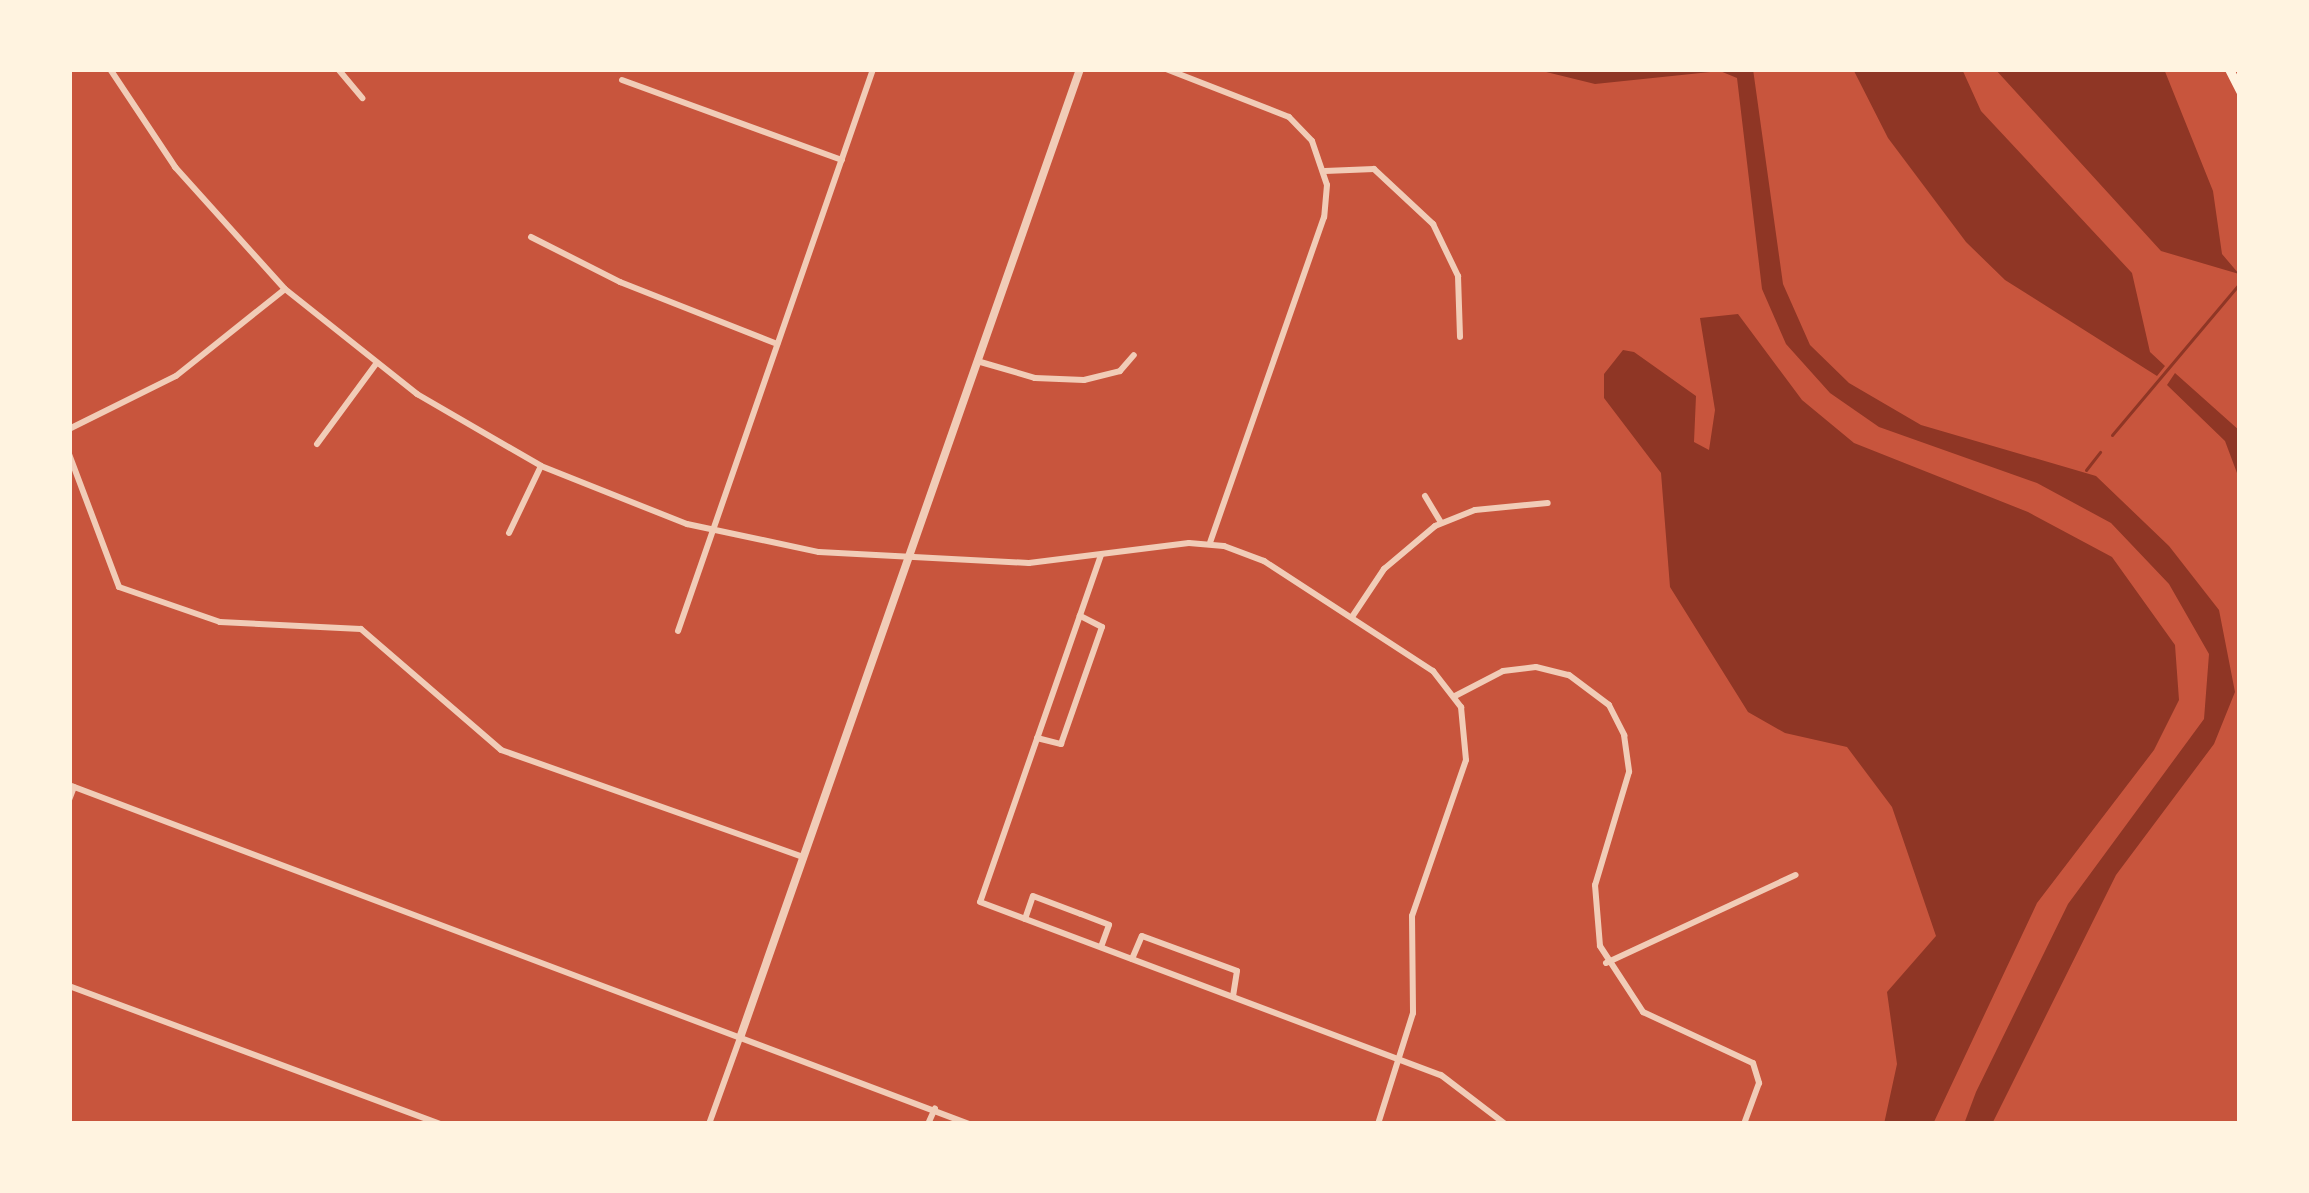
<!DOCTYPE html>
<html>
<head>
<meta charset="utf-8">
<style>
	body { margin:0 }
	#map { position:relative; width:2309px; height:1193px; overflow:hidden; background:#c8553d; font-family:Commissioner,sans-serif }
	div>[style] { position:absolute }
	.water>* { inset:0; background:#8f3625 }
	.stream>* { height:3px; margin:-1.5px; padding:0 1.5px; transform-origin:1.5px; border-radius:1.5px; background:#8f3625 }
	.minor>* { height:6px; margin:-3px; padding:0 3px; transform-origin:3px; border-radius:3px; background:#f1ccb7 }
	.tertiary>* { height:8px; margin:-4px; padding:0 4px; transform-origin:4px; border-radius:4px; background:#f1ccb7 }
	.primary>* { height:9px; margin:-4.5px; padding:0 4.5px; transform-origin:4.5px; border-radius:4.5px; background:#fff3e0 }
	span { translate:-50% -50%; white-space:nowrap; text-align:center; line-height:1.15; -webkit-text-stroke:12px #fff3e0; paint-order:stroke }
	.frame { position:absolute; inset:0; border:72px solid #fff3e0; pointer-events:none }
</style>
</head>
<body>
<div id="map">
	<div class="water">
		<div style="clip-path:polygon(1534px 69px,1753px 69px,1783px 284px,1810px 345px,1849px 383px,1921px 425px,2096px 476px,2169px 546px,2219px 610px,2235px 692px,2214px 744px,2116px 875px,1992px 1124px,1964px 1124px,1976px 1092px,2068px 904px,2204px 719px,2209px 654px,2169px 584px,2111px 523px,2037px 483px,1879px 427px,1830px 393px,1786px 344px,1762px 289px,1737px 78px,1720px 71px,1595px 84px)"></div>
		<div style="clip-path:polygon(1853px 69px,1962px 69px,1981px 111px,2132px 273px,2150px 352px,2165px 366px,2157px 376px,2005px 280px,1966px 242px,1888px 138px)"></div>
		<div style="clip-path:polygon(1995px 69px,2164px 69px,2213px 191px,2222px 254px,2239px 274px,2161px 251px)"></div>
		<div style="clip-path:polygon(1738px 314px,1802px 400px,1854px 443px,2028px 512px,2112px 557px,2175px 645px,2179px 700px,2154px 750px,2037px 903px,1933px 1124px,1884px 1124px,1897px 1064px,1887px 992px,1936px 936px,1892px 807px,1847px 747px,1785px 733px,1748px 712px,1670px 587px,1661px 473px,1604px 398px,1604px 374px,1623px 350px,1634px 352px,1696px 396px,1694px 442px,1709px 450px,1715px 410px,1700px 318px)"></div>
		<div style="clip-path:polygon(2175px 373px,2240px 431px,2240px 481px,2225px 441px,2167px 385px)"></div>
	</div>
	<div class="stream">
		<div style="left:2112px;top:435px;width:199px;rotate:-49.9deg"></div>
		<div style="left:2086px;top:470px;width:23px;rotate:-52deg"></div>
	</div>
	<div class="minor">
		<div style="left:110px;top:69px;width:118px;rotate:56.4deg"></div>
		<div style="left:175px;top:167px;width:164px;rotate:48deg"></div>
		<div style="left:285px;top:289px;width:169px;rotate:38.5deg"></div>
		<div style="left:417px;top:394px;width:143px;rotate:30.1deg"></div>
		<div style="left:541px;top:466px;width:157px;rotate:21.7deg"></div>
		<div style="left:687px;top:524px;width:135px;rotate:12deg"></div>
		<div style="left:819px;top:552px;width:210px;rotate:3deg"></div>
		<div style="left:1029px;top:563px;width:161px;rotate:-7.1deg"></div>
		<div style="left:1189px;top:543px;width:35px;rotate:5deg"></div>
		<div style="left:1224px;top:546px;width:43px;rotate:20.6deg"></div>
		<div style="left:1264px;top:561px;width:202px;rotate:33.1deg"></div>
		<div style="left:1433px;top:671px;width:46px;rotate:52.1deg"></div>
		<div style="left:1461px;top:707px;width:53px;rotate:84.6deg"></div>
		<div style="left:1466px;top:760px;width:165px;rotate:109.1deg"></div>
		<div style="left:1412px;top:916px;width:97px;rotate:89.4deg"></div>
		<div style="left:1413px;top:1013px;width:116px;rotate:107.5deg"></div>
		<div style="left:338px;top:69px;width:38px;rotate:50deg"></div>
		<div style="left:1166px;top:69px;width:132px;rotate:21.3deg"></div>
		<div style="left:1289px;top:117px;width:33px;rotate:46deg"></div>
		<div style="left:1312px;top:141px;width:46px;rotate:71.2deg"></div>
		<div style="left:1327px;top:185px;width:32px;rotate:95deg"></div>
		<div style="left:1324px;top:217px;width:344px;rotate:109.3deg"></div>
		<div style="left:622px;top:80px;width:234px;rotate:20deg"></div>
		<div style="left:1325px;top:171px;width:49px;rotate:-2.3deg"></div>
		<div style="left:1374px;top:169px;width:81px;rotate:43deg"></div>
		<div style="left:1433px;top:224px;width:58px;rotate:64.3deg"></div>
		<div style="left:1458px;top:276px;width:61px;rotate:88.1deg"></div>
		<div style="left:531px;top:237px;width:100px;rotate:26.8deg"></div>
		<div style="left:620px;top:282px;width:169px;rotate:21.5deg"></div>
		<div style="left:977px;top:361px;width:60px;rotate:16.3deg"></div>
		<div style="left:1035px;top:378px;width:49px;rotate:2.3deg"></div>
		<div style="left:1084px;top:380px;width:37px;rotate:-14deg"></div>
		<div style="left:1120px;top:371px;width:21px;rotate:-49deg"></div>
		<div style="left:69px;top:429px;width:119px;rotate:-26.4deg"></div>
		<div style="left:176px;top:376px;width:139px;rotate:-38.6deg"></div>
		<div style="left:317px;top:444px;width:99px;rotate:-53.6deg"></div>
		<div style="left:69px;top:454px;width:142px;rotate:69.4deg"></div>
		<div style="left:119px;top:587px;width:107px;rotate:19.1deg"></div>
		<div style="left:220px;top:622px;width:141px;rotate:2.8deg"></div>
		<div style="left:361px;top:629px;width:185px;rotate:40.8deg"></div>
		<div style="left:501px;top:750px;width:320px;rotate:19.5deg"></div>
		<div style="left:1425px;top:496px;width:31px;rotate:59deg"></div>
		<div style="left:509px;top:533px;width:74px;rotate:-64.5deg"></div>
		<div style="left:1101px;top:555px;width:367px;rotate:109.2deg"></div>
		<div style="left:980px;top:902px;width:492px;rotate:20.6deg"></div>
		<div style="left:1441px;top:1075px;width:81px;rotate:37.4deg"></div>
		<div style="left:1352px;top:617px;width:58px;rotate:-56.3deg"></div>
		<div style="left:1384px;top:569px;width:67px;rotate:-40.1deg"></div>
		<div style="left:1435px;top:526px;width:43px;rotate:-21.8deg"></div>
		<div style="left:1475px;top:510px;width:73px;rotate:-5.5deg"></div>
		<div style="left:678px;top:631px;width:595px;rotate:-70.86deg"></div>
		<div style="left:1455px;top:696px;width:54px;rotate:-27.5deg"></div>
		<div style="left:1503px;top:671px;width:33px;rotate:-7deg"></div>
		<div style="left:1536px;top:667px;width:34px;rotate:14deg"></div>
		<div style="left:1569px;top:675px;width:50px;rotate:36.9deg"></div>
		<div style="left:1609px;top:705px;width:34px;rotate:63deg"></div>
		<div style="left:1624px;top:735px;width:37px;rotate:82deg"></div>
		<div style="left:1629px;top:772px;width:118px;rotate:106.7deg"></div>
		<div style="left:1595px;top:885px;width:61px;rotate:85.3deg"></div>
		<div style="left:1600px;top:946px;width:79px;rotate:56.9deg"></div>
		<div style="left:1643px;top:1012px;width:121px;rotate:24.9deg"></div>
		<div style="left:1753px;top:1063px;width:21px;rotate:73deg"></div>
		<div style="left:1759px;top:1083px;width:44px;rotate:110.1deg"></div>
		<div style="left:1037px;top:738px;width:25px;rotate:14deg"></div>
		<div style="left:1061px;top:744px;width:124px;rotate:-70.7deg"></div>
		<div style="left:1102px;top:627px;width:25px;rotate:-153deg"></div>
		<div style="left:69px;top:785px;width:962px;rotate:20.64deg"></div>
		<div style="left:69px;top:800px;width:14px;rotate:-69deg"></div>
		<div style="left:1025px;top:919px;width:24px;rotate:-71deg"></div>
		<div style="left:1033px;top:896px;width:51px;rotate:20.6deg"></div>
		<div style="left:1081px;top:914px;width:30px;rotate:21deg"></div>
		<div style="left:1109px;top:925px;width:23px;rotate:110deg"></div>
		<div style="left:1132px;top:959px;width:25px;rotate:-67deg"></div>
		<div style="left:1142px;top:936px;width:101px;rotate:20.2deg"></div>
		<div style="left:1237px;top:971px;width:25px;rotate:99deg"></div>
		<div style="left:1606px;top:963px;width:209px;rotate:-24.9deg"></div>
		<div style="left:69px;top:986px;width:397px;rotate:20.4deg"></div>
		<div style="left:709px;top:1124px;width:95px;rotate:-70.2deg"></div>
		<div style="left:928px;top:1124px;width:17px;rotate:-66deg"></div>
	</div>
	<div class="tertiary">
		<div style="left:741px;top:1035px;width:1024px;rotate:-70.66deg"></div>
	</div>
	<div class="primary">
		<div style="left:2229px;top:69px;width:25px;rotate:63deg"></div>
	</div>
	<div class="frame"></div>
</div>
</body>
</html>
